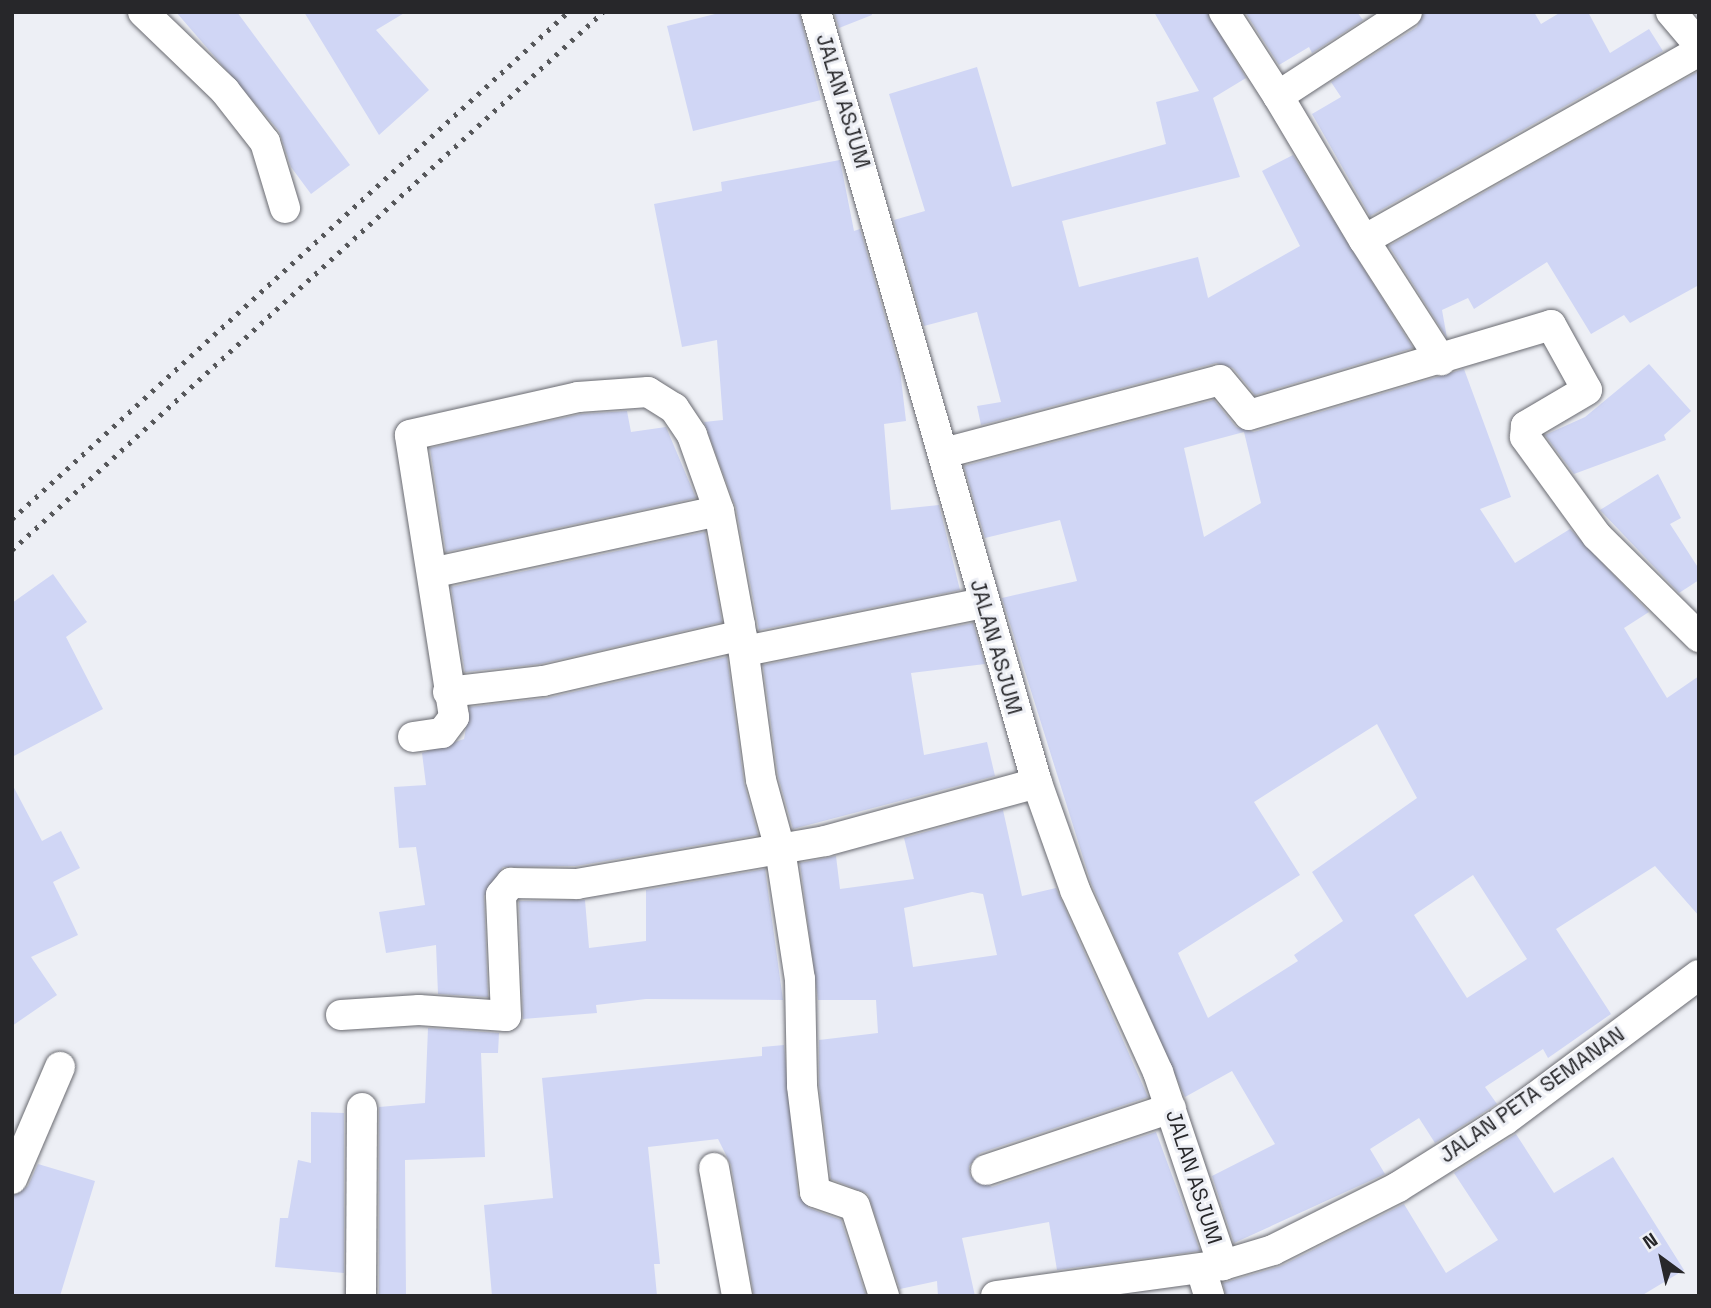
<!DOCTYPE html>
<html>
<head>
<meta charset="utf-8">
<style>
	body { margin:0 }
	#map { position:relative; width:1711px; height:1308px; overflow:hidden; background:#edeff5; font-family:"Space Grotesk",sans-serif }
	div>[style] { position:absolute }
	.building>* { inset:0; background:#d0d6f5 }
	.roads { filter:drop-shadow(0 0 2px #6a6b71) drop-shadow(0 0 2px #6a6b71) }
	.minor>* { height:30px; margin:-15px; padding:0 15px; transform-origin:15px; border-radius:15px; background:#fff }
	.rail>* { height:5px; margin-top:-2.5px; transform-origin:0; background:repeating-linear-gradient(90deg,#56575a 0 3.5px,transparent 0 10.5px) }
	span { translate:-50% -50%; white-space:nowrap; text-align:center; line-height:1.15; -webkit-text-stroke:6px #edeff5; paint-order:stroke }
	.street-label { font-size:21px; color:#27272a }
	.frame { position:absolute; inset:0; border:14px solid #27272a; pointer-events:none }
	.north { position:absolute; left:1627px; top:1224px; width:70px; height:70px; -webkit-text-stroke:5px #edeff5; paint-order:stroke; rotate:327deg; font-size:19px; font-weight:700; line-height:28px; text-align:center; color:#27272a }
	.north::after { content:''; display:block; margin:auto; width:24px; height:32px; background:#27272a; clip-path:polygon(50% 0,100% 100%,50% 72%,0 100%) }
</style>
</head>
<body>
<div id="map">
	<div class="building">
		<div style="clip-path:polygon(176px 12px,237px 12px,350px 165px,311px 194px,291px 167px,279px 131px)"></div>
		<div style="clip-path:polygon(304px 12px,406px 12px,376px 30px,429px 90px,379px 135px)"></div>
		<div style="clip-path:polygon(723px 12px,799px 12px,821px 100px,693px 131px,667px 26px)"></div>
		<div style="clip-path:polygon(834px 12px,871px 12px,872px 15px,839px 28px)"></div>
		<div style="clip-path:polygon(1154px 12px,1207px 12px,1246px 78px,1213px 98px,1240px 177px,1062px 221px,1079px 287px,1198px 257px,1208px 298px,1300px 246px,1262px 171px,1293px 155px,1413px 348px,1255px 395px,1233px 368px,1216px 363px,981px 425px,977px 406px,1001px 402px,977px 312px,924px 326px,894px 220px,925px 211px,889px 94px,977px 67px,1012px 187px,1166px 144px,1156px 102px,1199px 91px)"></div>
		<div style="clip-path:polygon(1245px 12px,1357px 12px,1363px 20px,1312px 53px,1309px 47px,1279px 65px)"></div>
		<div style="clip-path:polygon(1424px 12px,1534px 12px,1541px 24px,1561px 12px,1588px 12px,1610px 53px,1649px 29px,1663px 51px,1370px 216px,1312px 114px,1341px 97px,1331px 82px,1417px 27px)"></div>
		<div style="clip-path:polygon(1699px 71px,1699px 285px,1630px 323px,1624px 315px,1591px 334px,1547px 262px,1474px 309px,1468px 298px,1442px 310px,1447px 338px,1389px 246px)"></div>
		<div style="clip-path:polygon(840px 160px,854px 231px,860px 229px,900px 370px,906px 421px,884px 424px,891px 510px,939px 505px,960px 590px,759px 630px,736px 508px,704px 422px,723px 420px,717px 340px,682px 347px,654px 204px,722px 191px,721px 182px)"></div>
		<div style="clip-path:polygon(1649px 364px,1691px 411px,1664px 435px,1666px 440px,1574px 474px,1545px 435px,1585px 417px)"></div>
		<div style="clip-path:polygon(evenodd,1464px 369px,1511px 497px,1480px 509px,1515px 563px,1570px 529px,1649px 612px,1624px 628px,1667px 698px,1699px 676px,1699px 916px,1655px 866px,1556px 929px,1611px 1014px,1548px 1058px,1543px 1049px,1485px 1087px,1497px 1104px,1435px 1143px,1419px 1118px,1370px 1149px,1385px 1174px,1234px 1243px,1212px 1176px,1275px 1144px,1232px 1071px,1185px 1097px,1091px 883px,1002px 598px,1077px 581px,1060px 520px,985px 538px,964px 466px,1214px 400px,1236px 427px,1254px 432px,1464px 369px,1244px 432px,1261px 503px,1204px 537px,1184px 448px,1244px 432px,1464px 369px,1377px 724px,1417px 798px,1312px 872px,1343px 921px,1294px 955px,1298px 961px,1208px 1018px,1178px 953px,1300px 875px,1254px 802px,1377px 724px,1464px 369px,1473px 875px,1527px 959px,1467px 998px,1414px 915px,1473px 875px)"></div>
		<div style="clip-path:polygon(627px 411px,631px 432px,666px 427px,696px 498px,446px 552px,430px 448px,581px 414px)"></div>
		<div style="clip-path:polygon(1658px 474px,1681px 518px,1670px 524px,1699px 569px,1699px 580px,1679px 593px,1600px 510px)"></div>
		<div style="clip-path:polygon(705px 532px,722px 622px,540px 664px,465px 672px,451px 587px)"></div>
		<div style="clip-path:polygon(53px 574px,87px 622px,66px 637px,103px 709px,12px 757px,12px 603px)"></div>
		<div style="clip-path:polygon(973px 623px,985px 664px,911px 673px,924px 755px,987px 742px,995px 776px,793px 829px,778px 776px,763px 665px)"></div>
		<div style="clip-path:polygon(727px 657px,744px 783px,758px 835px,576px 866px,503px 867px,484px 896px,488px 997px,438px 994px,436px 945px,386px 953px,379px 912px,425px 905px,416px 847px,399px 848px,394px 787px,426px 785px,422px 753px,464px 739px,470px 707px,547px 698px)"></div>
		<div style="clip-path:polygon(12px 784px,42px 841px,61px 831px,80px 868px,53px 882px,78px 935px,31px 957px,57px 995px,12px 1026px)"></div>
		<div style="clip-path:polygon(evenodd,1003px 810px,1022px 896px,1056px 888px,1148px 1097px,980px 1153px,969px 1166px,970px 1176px,992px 1187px,1156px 1132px,1200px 1251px,1057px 1270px,1049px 1222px,962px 1238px,975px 1296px,938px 1296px,937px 1281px,900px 1289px,868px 1194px,831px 1179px,819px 1085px,819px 1040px,878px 1033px,876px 1000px,818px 1000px,800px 863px,836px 856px,840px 889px,914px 879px,904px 838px,1003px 810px,972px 892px,983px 894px,997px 955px,913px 967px,904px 908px,972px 892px)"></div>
		<div style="clip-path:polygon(765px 869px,783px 1000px,646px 999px,596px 1005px,597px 1013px,523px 1019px,519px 901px,585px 900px,589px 948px,646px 941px,646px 890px)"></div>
		<div style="clip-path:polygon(428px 1028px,499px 1033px,498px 1053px,481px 1053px,485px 1157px,405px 1160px,406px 1296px,379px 1296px,379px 1107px,425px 1103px)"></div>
		<div style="clip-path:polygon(784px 1045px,798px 1195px,809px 1208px,841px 1220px,866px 1296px,754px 1296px,731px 1165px,718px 1139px,648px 1147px,660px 1264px,654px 1264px,657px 1296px,492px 1296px,484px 1205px,553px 1198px,542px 1078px,762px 1056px,762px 1047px)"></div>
		<div style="clip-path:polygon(311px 1112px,344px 1113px,344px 1273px,275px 1267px,280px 1218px,288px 1218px,298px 1160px,311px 1163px)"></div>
		<div style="clip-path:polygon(1516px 1134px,1554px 1193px,1613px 1157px,1684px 1270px,1641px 1296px,1226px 1296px,1223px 1283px,1281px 1266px,1404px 1204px,1446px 1273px,1498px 1240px,1454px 1173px)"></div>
		<div style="clip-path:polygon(38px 1164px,95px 1181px,60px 1296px,12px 1296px,12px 1196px,28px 1186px)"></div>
	</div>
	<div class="roads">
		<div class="minor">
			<div style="left:143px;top:12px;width:114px;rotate:43.9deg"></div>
			<div style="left:225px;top:91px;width:65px;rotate:51.9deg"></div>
			<div style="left:265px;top:142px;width:69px;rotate:73.1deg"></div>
			<div style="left:816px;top:12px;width:802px;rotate:74.01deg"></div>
			<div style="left:1037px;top:783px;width:114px;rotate:70.4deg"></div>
			<div style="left:1075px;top:890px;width:200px;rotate:65.5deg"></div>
			<div style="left:1158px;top:1072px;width:204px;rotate:71.4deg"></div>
			<div style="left:1224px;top:12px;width:100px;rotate:57.3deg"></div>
			<div style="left:1407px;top:12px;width:154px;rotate:146.9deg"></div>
			<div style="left:1278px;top:96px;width:168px;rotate:59.2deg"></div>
			<div style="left:1364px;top:240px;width:385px;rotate:-29.4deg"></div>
			<div style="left:1671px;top:12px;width:43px;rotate:49.7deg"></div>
			<div style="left:1364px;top:240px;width:143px;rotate:57.3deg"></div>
			<div style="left:944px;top:453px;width:285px;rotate:-14.8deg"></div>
			<div style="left:1220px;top:380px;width:45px;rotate:50.4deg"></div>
			<div style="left:1249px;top:415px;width:315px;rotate:-16.6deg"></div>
			<div style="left:1551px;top:325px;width:74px;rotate:61deg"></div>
			<div style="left:1587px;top:390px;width:71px;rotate:149.5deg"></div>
			<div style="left:1526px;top:426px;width:11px;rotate:95deg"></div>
			<div style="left:1525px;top:437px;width:122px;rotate:54deg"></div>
			<div style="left:1597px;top:536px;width:144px;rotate:44.7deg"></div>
			<div style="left:436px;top:572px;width:289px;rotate:-12.2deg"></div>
			<div style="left:745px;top:651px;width:243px;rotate:-11.4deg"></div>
			<div style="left:448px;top:692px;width:96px;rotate:-6.6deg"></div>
			<div style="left:543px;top:681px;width:204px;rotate:-13deg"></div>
			<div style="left:413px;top:737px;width:29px;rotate:-8deg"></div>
			<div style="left:442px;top:733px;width:20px;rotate:-53deg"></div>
			<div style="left:454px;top:717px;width:285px;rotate:-98.9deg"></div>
			<div style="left:410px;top:435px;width:172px;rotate:-12.7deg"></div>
			<div style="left:578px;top:397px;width:70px;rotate:-4.1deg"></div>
			<div style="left:648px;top:392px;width:31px;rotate:32deg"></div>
			<div style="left:674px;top:408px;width:32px;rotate:56deg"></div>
			<div style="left:692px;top:435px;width:81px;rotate:70.4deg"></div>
			<div style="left:719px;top:511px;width:116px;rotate:79.6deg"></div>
			<div style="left:740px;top:625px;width:156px;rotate:82.3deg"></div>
			<div style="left:761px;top:780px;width:72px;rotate:74.6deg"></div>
			<div style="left:780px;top:849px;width:132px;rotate:81.3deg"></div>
			<div style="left:800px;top:979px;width:107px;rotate:88.9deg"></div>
			<div style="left:802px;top:1086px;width:107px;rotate:83deg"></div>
			<div style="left:815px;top:1192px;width:42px;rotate:19.3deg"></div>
			<div style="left:855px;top:1206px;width:95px;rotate:72.1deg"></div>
			<div style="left:341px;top:1015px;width:78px;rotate:-3.7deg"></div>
			<div style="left:419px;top:1010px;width:87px;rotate:3.9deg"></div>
			<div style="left:506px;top:1016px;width:121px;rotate:-92.4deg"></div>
			<div style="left:501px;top:895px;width:16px;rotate:-50deg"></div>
			<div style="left:511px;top:883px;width:66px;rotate:0.9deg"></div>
			<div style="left:577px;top:884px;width:252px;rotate:-9.8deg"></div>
			<div style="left:825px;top:841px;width:220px;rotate:-15.3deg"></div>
			<div style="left:714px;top:1168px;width:130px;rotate:79.8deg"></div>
			<div style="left:986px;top:1170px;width:195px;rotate:-18.5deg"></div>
			<div style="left:12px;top:1179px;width:122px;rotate:-66.8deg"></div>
			<div style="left:1201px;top:1269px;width:28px;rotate:73deg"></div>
			<div style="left:361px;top:1296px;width:188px;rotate:-89.7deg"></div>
			<div style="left:996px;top:1296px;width:229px;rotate:-7.8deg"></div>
			<div style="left:1223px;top:1265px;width:52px;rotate:-16.7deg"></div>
			<div style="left:1273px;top:1250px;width:140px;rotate:-26.7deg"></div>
			<div style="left:1398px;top:1187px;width:126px;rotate:-32.1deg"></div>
			<div style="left:1505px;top:1120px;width:242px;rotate:-36.8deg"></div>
		</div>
	</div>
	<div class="rail">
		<div style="left:12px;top:519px;width:752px;rotate:-42.36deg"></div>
		<div style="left:12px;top:550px;width:799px;rotate:-42.31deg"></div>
	</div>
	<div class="street-label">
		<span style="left:843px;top:101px;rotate:73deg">JALAN ASJUM</span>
		<span style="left:996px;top:647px;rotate:74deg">JALAN ASJUM</span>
		<span style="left:1532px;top:1095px;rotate:-35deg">JALAN PETA SEMANAN</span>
		<span style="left:1194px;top:1177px;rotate:72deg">JALAN ASJUM</span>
	</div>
	<div class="frame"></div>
	<div class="north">N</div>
</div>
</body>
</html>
